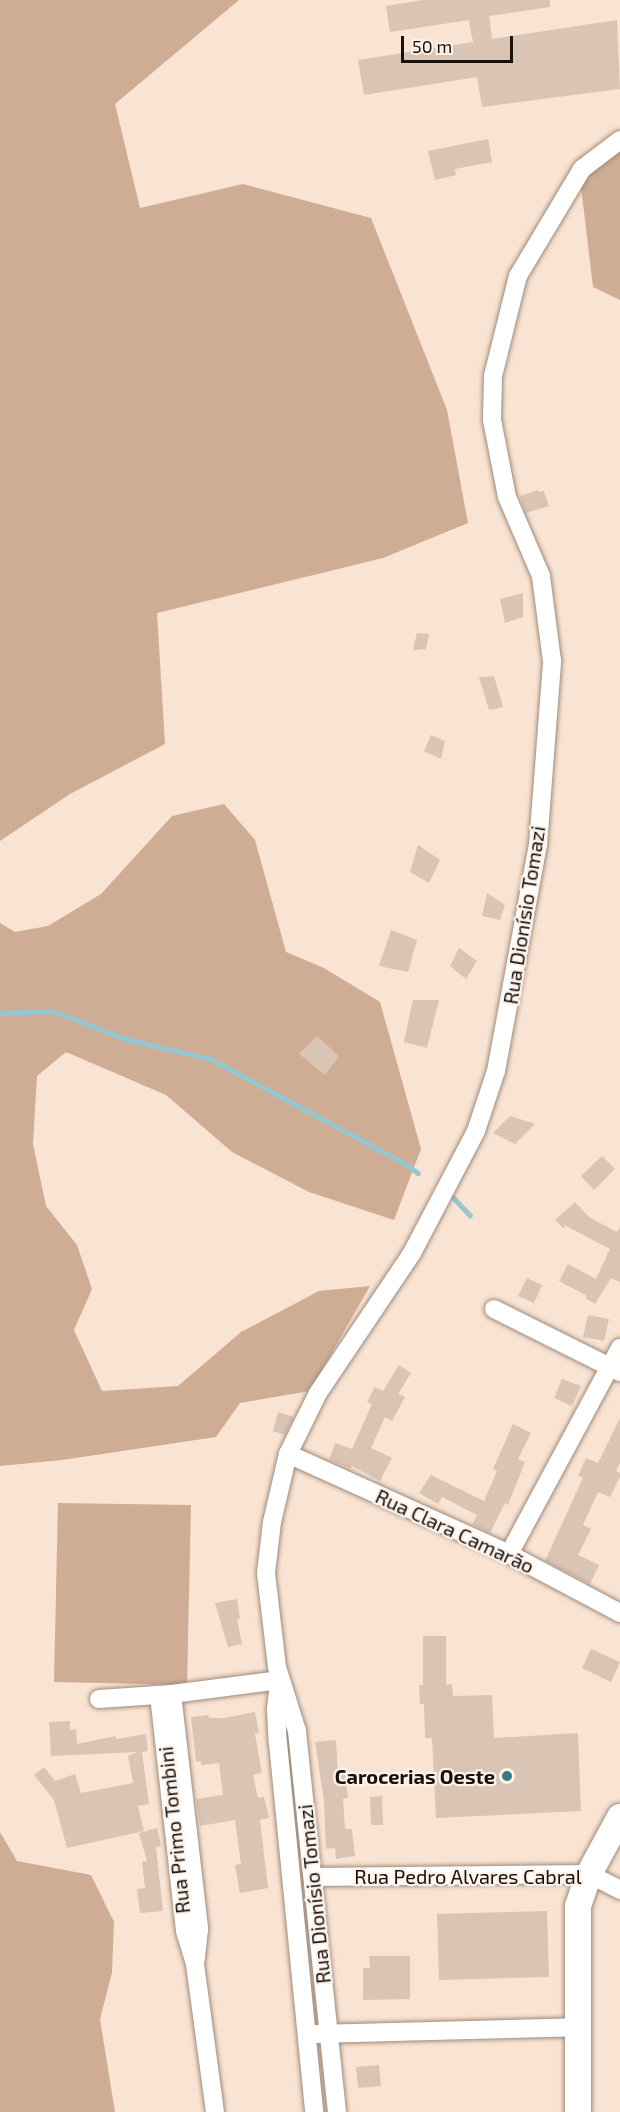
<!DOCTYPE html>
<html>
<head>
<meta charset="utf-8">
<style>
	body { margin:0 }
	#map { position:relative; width:620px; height:2112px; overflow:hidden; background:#f9e3d2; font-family:"Exo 2",sans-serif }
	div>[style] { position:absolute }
	.green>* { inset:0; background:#cfad94 }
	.stream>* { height:4.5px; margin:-2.25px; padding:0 2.25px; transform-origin:2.25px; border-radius:2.25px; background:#96c7d1 }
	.building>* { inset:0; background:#dac4b4 }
	.roads { filter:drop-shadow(0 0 2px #9f8b7c) drop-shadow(0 0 2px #9f8b7c) }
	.street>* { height:18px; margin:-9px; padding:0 9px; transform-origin:9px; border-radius:9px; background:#fff }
	.secondary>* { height:26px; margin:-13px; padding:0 13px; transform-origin:13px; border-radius:13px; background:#fff }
	.dots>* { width:16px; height:16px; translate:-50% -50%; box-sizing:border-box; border:3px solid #fcf3ec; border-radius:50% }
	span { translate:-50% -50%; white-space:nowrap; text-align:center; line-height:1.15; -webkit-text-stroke:4.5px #fcf3ec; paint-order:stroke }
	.street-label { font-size:20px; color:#18100b }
	.poi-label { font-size:20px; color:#18100b; font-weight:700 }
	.right { translate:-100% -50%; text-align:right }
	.scale { position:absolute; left:401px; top:36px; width:112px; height:27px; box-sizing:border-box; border:3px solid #18100b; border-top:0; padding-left:8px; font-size:18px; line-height:21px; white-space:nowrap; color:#18100b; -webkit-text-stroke:4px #fcf3ec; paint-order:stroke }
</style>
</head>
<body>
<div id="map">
	<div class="green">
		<div style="clip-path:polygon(0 0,239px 0,115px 104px,140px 208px,243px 184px,371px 218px,447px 410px,468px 523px,383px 558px,157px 613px,165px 744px,70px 794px,0 841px)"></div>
		<div style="clip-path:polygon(620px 145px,620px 300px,593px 287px,580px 178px)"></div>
		<div style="clip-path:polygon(224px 804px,255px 840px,286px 952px,324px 968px,380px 1002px,421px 1149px,394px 1220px,309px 1192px,232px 1152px,166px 1095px,66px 1052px,37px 1076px,33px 1144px,46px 1206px,77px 1245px,92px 1289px,74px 1330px,102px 1391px,178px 1386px,241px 1332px,319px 1291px,370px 1286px,310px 1391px,240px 1403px,216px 1437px,62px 1460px,0 1466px,0 923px,15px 932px,48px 926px,101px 894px,172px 816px)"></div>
		<div style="clip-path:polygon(58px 1503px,191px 1505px,187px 1685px,54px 1682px)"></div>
		<div style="clip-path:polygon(0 1832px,17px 1861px,91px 1875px,114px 1922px,112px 1973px,100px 2019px,115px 2112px,0 2112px)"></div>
	</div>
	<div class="stream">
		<div style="left:0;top:1013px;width:53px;rotate:-2.2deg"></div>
		<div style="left:53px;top:1011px;width:78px;rotate:21deg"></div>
		<div style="left:126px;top:1039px;width:87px;rotate:13.2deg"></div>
		<div style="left:211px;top:1059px;width:221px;rotate:28.3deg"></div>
		<div style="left:406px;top:1164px;width:15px;rotate:37deg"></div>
		<div style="left:453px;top:1197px;width:25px;rotate:47deg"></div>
	</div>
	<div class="building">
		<div style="clip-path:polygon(423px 0,550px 0,550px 7px,489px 16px,492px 39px,617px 20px,620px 89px,482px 107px,477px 77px,364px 95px,358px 60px,473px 42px,469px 20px,390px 32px,386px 6px)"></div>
		<div style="clip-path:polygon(488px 139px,492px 162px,455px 169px,456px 175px,435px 180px,428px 151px)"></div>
		<div style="clip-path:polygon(538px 490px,539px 492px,544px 491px,549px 506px,526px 513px,520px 496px)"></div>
		<div style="clip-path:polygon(523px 593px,523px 617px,505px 623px,500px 599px)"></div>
		<div style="clip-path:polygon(417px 633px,429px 634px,426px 649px,413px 650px)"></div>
		<div style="clip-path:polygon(494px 676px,503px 707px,489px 710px,479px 677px)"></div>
		<div style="clip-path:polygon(431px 735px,445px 741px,441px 759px,424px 751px)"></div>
		<div style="clip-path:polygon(418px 845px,440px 860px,429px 883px,410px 872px)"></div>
		<div style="clip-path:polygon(487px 893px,505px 905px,500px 920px,482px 916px)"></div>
		<div style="clip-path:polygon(391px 930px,417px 940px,408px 972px,379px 966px)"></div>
		<div style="clip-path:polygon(459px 948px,477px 961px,466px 979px,450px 966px)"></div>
		<div style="clip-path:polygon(413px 1000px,439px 1000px,427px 1048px,404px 1042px)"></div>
		<div style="clip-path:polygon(317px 1036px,339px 1056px,325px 1075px,299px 1054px)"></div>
		<div style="clip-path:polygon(510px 1116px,535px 1124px,515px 1144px,493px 1133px)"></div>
		<div style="clip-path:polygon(602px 1156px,615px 1169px,594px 1190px,581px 1176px)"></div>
		<div style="clip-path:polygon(575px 1202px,589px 1217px,617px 1232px,620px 1227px,620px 1282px,611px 1278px,595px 1304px,585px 1298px,587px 1296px,559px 1281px,568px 1264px,596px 1279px,610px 1249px,566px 1226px,563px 1228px,555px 1220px)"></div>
		<div style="clip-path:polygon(527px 1278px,542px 1285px,534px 1303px,518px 1296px)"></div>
		<div style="clip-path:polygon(588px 1315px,609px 1319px,604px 1341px,583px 1337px)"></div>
		<div style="clip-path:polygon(399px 1365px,411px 1373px,398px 1394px,405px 1397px,392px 1421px,385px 1417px,371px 1448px,392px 1458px,380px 1481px,352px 1466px,351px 1469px,329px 1460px,335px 1443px,352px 1449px,372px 1404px,367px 1402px,375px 1387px,383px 1391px)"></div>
		<div style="clip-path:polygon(562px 1379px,581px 1386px,572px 1406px,554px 1398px)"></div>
		<div style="clip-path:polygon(278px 1412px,294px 1417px,285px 1435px,273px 1431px)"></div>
		<div style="clip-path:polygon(620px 1418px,620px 1463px,616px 1471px,620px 1473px,620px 1477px,610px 1497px,598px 1492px,583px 1525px,591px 1529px,578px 1555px,599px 1565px,590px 1584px,545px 1561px,583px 1478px,578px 1476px,586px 1458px,598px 1463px)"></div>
		<div style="clip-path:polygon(513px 1424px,531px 1433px,518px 1459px,525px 1462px,508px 1505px,505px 1503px,490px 1533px,472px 1524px,477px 1515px,442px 1497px,438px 1504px,419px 1493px,431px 1475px,484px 1501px,497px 1471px,493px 1469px)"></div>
		<div style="clip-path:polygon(237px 1599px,240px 1619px,237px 1619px,242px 1644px,228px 1647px,215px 1603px)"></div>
		<div style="clip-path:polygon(423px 1636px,446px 1636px,446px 1685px,452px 1684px,453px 1696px,492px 1695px,494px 1738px,578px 1733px,581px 1811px,436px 1818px,432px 1738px,425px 1738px,424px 1704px,420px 1704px,419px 1685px,423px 1685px)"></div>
		<div style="clip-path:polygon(591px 1649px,620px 1662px,611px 1682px,582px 1668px)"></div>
		<div style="clip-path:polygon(255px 1712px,259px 1733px,255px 1734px,262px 1773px,253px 1775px,258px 1798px,264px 1797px,269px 1818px,260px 1820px,268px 1888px,240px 1893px,235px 1865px,241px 1864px,235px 1820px,200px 1826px,196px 1799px,223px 1795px,219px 1763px,201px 1765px,201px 1761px,196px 1762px,191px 1717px,208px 1715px,209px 1718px,224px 1718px)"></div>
		<div style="clip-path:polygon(70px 1721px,70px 1730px,76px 1729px,77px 1744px,116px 1736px,116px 1739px,146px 1734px,148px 1751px,142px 1752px,149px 1804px,138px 1806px,144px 1831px,67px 1848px,54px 1800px,34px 1775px,44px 1767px,55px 1781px,75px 1774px,81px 1793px,133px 1783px,128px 1756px,138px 1752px,51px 1756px,49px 1722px)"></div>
		<div style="clip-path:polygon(336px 1740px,338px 1774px,345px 1773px,348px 1798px,343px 1799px,345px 1829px,352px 1829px,355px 1856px,336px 1859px,335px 1848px,326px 1849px,324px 1801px,315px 1742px)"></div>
		<div style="clip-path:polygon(382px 1796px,383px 1825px,371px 1825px,370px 1797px)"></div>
		<div style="clip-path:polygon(157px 1828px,161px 1846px,156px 1847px,163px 1911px,140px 1913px,137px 1889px,145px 1888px,142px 1862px,147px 1861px,139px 1833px)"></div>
		<div style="clip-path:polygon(547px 1911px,549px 1977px,439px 1980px,437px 1914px)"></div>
		<div style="clip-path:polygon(369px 1956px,410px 1956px,410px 1999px,363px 2000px,363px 1968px,370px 1968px)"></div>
		<div style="clip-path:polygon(379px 2065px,381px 2086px,358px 2088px,356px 2067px)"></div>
	</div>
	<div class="roads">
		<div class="street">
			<div style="left:494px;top:1309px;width:141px;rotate:26.6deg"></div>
			<div style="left:288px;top:1454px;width:243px;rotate:24.3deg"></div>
			<div style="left:509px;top:1554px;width:126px;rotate:28deg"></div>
			<div style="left:509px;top:1554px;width:234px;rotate:-61.7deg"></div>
			<div style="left:279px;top:1681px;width:29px;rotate:96deg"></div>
			<div style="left:276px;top:1710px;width:33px;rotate:87deg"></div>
			<div style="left:278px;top:1743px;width:371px;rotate:84.4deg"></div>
			<div style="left:172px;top:1694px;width:237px;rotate:83.4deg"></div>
			<div style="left:199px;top:1929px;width:30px;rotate:96deg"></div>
			<div style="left:159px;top:1695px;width:237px;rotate:83.7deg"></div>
			<div style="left:185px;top:1931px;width:34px;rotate:73deg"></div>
			<div style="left:195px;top:1964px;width:149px;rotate:82.3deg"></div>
			<div style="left:99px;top:1699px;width:73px;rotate:-3.9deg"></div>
			<div style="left:172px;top:1694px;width:109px;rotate:-7.4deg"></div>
			<div style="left:313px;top:1877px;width:276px;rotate:-0.6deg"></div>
			<div style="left:589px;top:1874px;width:35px;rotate:27deg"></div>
			<div style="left:315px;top:2034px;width:262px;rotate:-1.5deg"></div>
			<div style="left:337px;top:2112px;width:383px;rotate:-96deg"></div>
			<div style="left:297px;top:1731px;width:67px;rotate:-107.4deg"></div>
			<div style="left:277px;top:1667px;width:95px;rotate:-96.7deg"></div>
			<div style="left:266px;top:1573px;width:51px;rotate:-83.3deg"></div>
			<div style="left:272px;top:1522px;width:70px;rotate:-76.8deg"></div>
			<div style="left:288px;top:1454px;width:68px;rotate:-63.8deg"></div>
			<div style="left:318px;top:1393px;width:169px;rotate:-56.1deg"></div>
			<div style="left:412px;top:1253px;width:138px;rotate:-62.3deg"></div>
			<div style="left:476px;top:1131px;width:63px;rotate:-71.6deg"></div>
			<div style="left:496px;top:1071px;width:230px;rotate:-79.5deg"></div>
			<div style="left:538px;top:845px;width:185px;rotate:-85.6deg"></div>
			<div style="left:552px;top:661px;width:86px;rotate:-97.4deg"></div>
			<div style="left:541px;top:576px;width:86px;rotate:-113.3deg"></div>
			<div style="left:507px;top:497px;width:78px;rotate:-101deg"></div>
			<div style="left:492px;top:420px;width:44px;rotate:-88.7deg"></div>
			<div style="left:493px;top:376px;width:103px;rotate:-76deg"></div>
			<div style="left:518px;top:276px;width:125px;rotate:-59.1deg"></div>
			<div style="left:582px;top:169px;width:48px;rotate:-37.3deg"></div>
		</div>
		<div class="secondary">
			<div style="left:578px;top:2112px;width:206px;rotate:-90deg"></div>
			<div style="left:578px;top:1906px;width:34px;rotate:-71deg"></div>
			<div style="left:589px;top:1874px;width:65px;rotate:-61.5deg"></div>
		</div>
	</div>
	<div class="dots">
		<div style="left:507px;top:1776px;background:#357a88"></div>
	</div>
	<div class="street-label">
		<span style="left:524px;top:915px;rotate:-81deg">Rua Dionísio Tomazi</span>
		<span style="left:455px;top:1531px;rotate:25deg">Rua Clara Camarão</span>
		<span style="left:174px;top:1830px;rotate:-96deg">Rua Primo Tombini</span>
		<span style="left:468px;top:1876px">Rua Pedro Alvares Cabral</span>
		<span style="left:314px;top:1894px;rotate:-96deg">Rua Dionísio Tomazi</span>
	</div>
	<div class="poi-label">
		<span class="right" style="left:495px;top:1776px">Carocerias Oeste</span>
	</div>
	<div class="scale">50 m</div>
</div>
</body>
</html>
